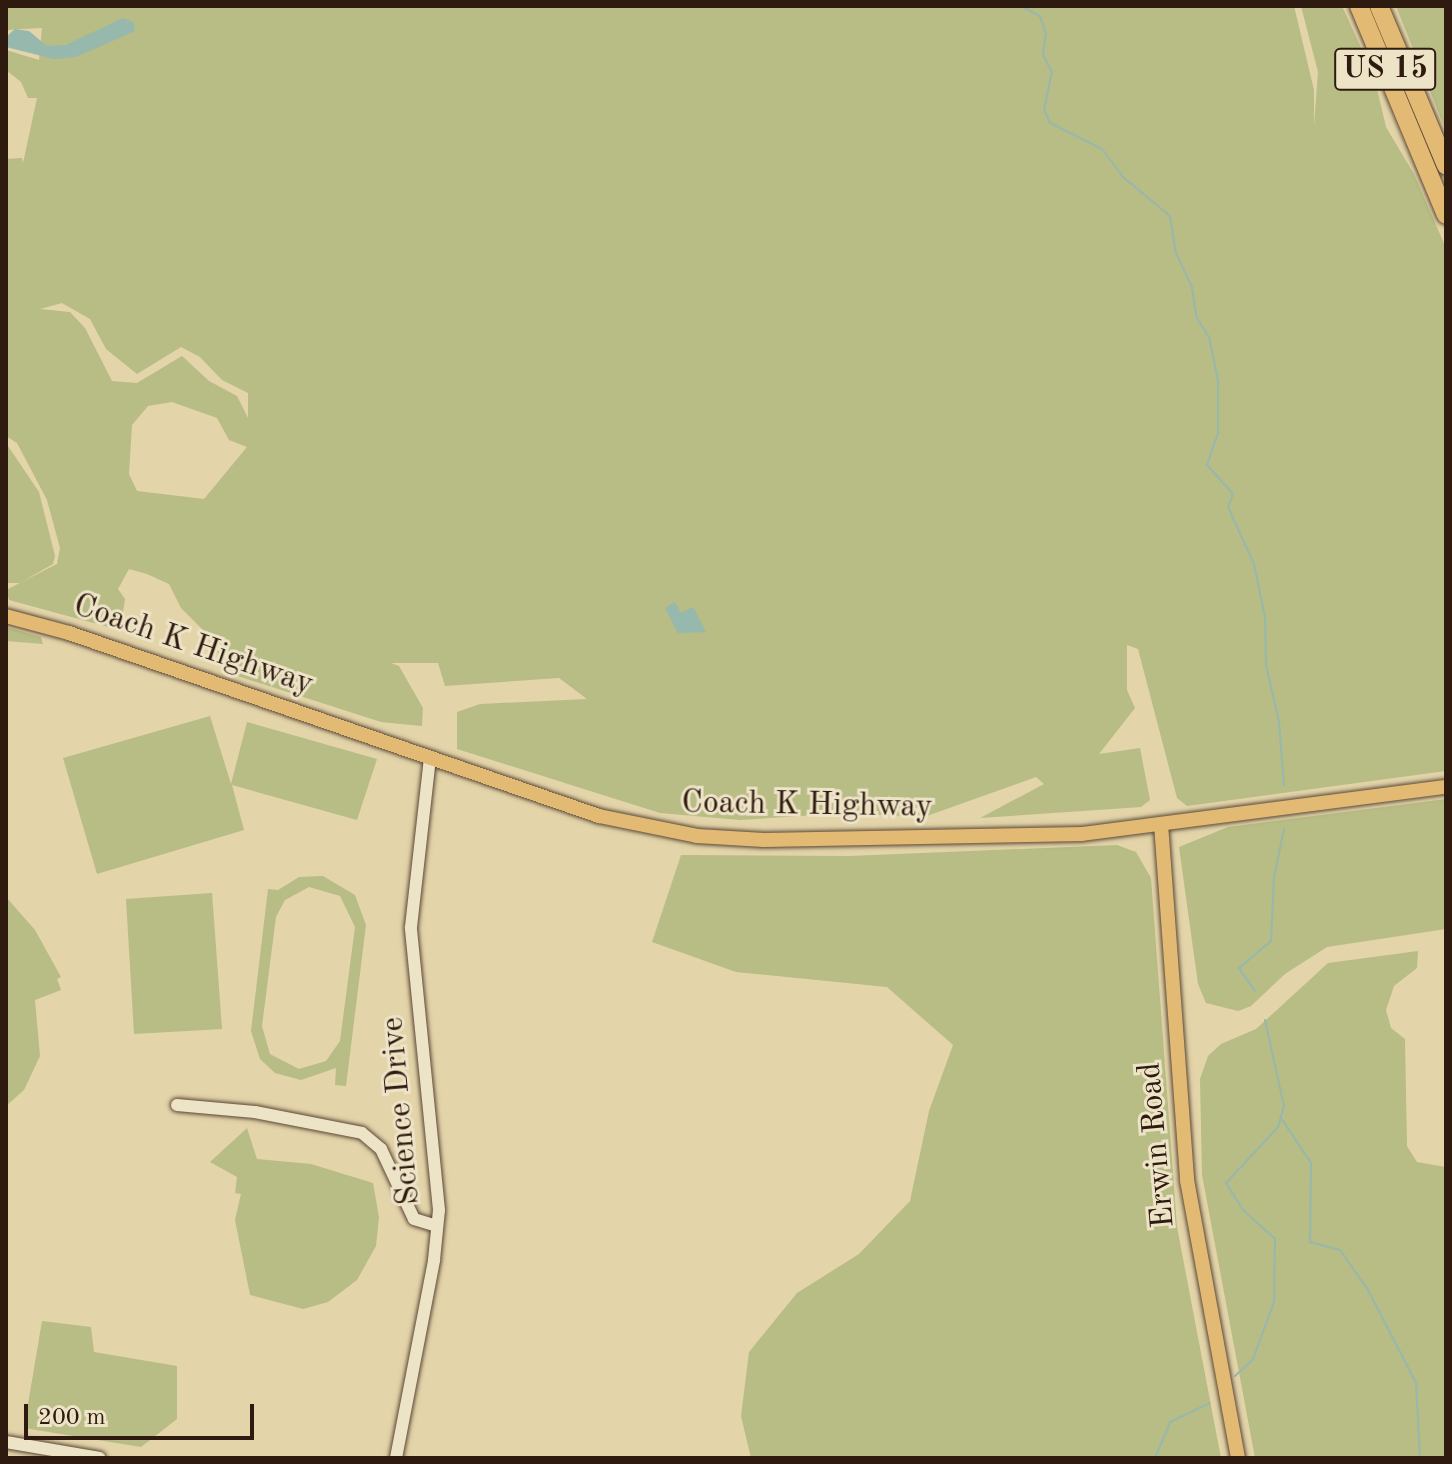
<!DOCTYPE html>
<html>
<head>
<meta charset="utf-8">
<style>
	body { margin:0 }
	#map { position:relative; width:1452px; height:1464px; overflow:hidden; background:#e3d4a9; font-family:"Old Standard TT",serif }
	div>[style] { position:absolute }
	.green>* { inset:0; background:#b8bc85 }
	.water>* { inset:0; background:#96b8ad }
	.stream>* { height:2px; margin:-1px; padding:0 1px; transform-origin:1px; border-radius:1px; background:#96b8ad }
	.roads { filter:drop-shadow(0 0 2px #5b4836) drop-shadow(0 0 2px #5b4836) }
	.minor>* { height:12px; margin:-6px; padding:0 6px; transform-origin:6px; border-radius:6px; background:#ede3c7 }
	.major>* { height:14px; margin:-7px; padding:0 7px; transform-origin:7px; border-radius:7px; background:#e2ba74 }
	.highway>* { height:18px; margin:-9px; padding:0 9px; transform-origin:9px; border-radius:9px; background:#e2ba74 }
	span { translate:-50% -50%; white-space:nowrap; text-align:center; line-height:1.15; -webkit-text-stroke:6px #ede3c7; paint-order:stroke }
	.shield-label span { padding:2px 6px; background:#ede3c7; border:2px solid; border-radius:6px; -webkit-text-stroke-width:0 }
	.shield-label { font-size:30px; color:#2e1a0f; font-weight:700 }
	.street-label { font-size:32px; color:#2e1a0f }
	.frame { position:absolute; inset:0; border:8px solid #2e1a0f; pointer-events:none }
	.scale { position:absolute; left:24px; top:1404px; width:230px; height:36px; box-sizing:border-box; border:4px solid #2e1a0f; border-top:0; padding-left:10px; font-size:24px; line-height:28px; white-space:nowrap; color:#2e1a0f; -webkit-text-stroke:6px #ede3c7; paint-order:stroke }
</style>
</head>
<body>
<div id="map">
	<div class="green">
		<div style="clip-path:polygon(evenodd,6px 6px,1294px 6px,1314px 90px,1314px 126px,1318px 72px,1301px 6px,1342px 6px,1374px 76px,1386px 127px,1414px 174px,1446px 248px,1446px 771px,1187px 806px,1177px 798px,1138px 649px,1127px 645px,1127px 690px,1135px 708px,1099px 754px,1140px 748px,1150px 800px,1141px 807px,980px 818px,1044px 784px,1036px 777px,924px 817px,848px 813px,740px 820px,660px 813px,457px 749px,457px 712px,480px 704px,587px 699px,559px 678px,445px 686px,438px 663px,391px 663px,399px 666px,423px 708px,422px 726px,381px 722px,222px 671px,215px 642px,181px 608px,169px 584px,147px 574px,129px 569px,118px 589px,125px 599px,123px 612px,108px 627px,9px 600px,6px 590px,57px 564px,60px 548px,47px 500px,17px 443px,6px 436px,6px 159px,22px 158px,23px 163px,37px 98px,28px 98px,21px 82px,6px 70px,6px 50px,39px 60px,42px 28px,6px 30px,6px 6px,62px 303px,90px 319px,106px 349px,137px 374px,181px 347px,200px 357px,222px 380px,248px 393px,248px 418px,237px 396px,209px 381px,182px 356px,137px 383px,112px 381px,85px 328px,70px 312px,40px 309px,62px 303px,6px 6px,172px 402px,217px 418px,229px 440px,247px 447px,204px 499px,137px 491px,129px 474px,132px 425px,148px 406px,172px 402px)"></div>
		<div style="clip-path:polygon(1396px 6px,1446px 6px,1446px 131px)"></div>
		<div style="clip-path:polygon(6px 443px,39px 492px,55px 556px,53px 564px,20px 583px,6px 583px)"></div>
		<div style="clip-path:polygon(6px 627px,41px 637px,43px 644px,6px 641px)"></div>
		<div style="clip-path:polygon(210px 716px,231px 784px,247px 722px,377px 759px,357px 820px,232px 785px,244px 830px,97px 874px,63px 758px)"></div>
		<div style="clip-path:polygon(1446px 799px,1446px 929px,1327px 947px,1285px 974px,1251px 1006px,1238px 1011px,1206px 1003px,1198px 984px,1179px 847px,1228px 827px)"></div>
		<div style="clip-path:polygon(1117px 845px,1136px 852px,1151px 878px,1177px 1227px,1221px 1458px,751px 1458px,741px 1416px,749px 1352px,797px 1293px,859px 1254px,910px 1201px,929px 1111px,953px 1045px,887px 987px,736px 972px,652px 942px,681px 855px,849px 856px)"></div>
		<div style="clip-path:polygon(evenodd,323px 876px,355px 895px,366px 925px,346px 1086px,335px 1085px,336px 1068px,301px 1080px,275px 1073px,260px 1059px,251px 1031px,268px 889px,278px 890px,299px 877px,323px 876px,309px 887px,340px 896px,355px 927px,340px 1041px,326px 1061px,299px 1069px,270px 1054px,262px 1026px,276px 917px,285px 900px,309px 887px)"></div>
		<div style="clip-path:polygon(212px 893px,222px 1029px,134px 1034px,126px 899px)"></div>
		<div style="clip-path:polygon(6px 897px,35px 930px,61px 977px,57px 979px,61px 990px,35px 1000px,40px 1056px,24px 1090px,6px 1106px)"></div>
		<div style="clip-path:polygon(1418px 951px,1417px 968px,1394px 986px,1386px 1010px,1391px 1028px,1405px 1039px,1407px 1146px,1417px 1162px,1446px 1167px,1446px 1458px,1255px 1458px,1202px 1175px,1200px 1079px,1208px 1056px,1221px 1044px,1256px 1029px,1328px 963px)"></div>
		<div style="clip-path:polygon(247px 1128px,257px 1159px,311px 1164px,373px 1183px,379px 1217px,376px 1246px,357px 1280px,328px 1302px,303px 1309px,250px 1295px,235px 1220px,241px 1194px,235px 1193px,237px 1177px,210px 1162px)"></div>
		<div style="clip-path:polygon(42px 1321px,91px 1327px,94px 1352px,177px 1366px,177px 1419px,141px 1447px,24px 1428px)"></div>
	</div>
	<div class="water">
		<div style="clip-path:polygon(123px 18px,133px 22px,135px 31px,76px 57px,54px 59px,6px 47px,6px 37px,15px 29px,29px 31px,47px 46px,66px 45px)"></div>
		<div style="clip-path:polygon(675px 602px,681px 613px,693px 607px,706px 632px,678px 633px,665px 608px)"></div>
	</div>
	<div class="stream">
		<div style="left:1021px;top:6px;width:21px;rotate:28deg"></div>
		<div style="left:1040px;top:16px;width:18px;rotate:71deg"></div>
		<div style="left:1046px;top:33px;width:22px;rotate:98deg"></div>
		<div style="left:1043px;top:55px;width:19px;rotate:62deg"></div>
		<div style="left:1052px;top:72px;width:38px;rotate:102deg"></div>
		<div style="left:1044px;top:109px;width:15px;rotate:67deg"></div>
		<div style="left:1050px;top:123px;width:58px;rotate:26.6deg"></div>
		<div style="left:1102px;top:149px;width:35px;rotate:53deg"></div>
		<div style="left:1123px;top:177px;width:61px;rotate:39.7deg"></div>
		<div style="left:1170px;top:216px;width:37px;rotate:81deg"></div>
		<div style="left:1176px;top:253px;width:38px;rotate:65deg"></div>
		<div style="left:1192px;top:288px;width:30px;rotate:81deg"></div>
		<div style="left:1197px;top:318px;width:22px;rotate:58deg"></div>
		<div style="left:1209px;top:337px;width:44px;rotate:78.2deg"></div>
		<div style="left:1218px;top:380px;width:53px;rotate:90deg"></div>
		<div style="left:1218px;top:433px;width:34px;rotate:109deg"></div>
		<div style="left:1207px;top:465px;width:39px;rotate:48deg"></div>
		<div style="left:1233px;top:494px;width:14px;rotate:111deg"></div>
		<div style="left:1228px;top:507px;width:63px;rotate:65.5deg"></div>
		<div style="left:1254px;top:564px;width:54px;rotate:78.3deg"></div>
		<div style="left:1265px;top:617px;width:48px;rotate:88.8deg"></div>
		<div style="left:1266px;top:665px;width:58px;rotate:77.2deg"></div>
		<div style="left:1279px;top:722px;width:64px;rotate:85.5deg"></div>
		<div style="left:1255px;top:991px;width:28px;rotate:-125deg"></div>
		<div style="left:1239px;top:968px;width:42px;rotate:-40.2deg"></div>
		<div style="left:1271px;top:941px;width:64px;rotate:-87.3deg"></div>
		<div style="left:1274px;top:877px;width:49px;rotate:-78.2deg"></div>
		<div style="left:1281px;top:1118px;width:54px;rotate:56.3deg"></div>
		<div style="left:1311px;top:1163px;width:79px;rotate:90.7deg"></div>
		<div style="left:1310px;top:1242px;width:31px;rotate:15deg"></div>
		<div style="left:1340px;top:1250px;width:49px;rotate:55deg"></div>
		<div style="left:1368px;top:1290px;width:105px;rotate:62.7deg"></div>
		<div style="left:1416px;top:1383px;width:75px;rotate:86.9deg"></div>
		<div style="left:1235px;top:1376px;width:25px;rotate:-43deg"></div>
		<div style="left:1253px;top:1359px;width:61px;rotate:-69.8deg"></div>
		<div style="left:1274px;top:1302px;width:63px;rotate:-89.1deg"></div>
		<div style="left:1275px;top:1239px;width:43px;rotate:-137.8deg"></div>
		<div style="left:1243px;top:1210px;width:32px;rotate:-122deg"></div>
		<div style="left:1226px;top:1183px;width:76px;rotate:-47.1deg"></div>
		<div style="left:1278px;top:1127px;width:22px;rotate:-74deg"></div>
		<div style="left:1284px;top:1106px;width:88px;rotate:-102.5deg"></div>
		<div style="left:1155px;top:1458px;width:39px;rotate:-67deg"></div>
		<div style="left:1170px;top:1422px;width:44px;rotate:-25.4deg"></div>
	</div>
	<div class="roads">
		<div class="minor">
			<div style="left:177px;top:1105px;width:78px;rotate:5.1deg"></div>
			<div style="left:255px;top:1112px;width:109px;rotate:11.1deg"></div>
			<div style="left:362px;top:1133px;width:25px;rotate:40deg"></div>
			<div style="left:381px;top:1149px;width:77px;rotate:64.8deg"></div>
			<div style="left:414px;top:1219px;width:24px;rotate:17deg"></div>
			<div style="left:6px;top:1442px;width:95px;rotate:9.7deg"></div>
			<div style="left:396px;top:1458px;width:202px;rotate:-79.1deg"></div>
			<div style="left:434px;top:1260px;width:50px;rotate:-84.3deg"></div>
			<div style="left:439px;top:1210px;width:284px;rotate:-95.7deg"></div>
			<div style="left:411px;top:927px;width:170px;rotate:-83.6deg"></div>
		</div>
		<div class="major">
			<div style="left:6px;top:616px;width:65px;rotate:15.1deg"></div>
			<div style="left:69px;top:633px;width:561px;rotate:19.05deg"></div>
			<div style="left:599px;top:816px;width:100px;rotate:11.5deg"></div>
			<div style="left:697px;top:836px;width:67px;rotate:3.4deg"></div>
			<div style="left:764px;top:840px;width:318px;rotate:-1.1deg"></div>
			<div style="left:1082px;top:834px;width:367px;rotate:-7.4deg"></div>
			<div style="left:1161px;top:824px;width:357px;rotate:85.8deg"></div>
			<div style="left:1187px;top:1180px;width:283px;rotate:79.6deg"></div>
		</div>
		<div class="highway">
			<div style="left:1359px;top:6px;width:226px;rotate:67.4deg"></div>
			<div style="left:1379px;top:6px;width:173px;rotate:67.2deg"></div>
		</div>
	</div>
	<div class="shield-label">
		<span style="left:1385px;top:69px">US 15</span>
	</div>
	<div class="street-label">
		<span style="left:193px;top:646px;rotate:19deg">Coach K Highway</span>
		<span style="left:807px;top:806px;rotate:1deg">Coach K Highway</span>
		<span style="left:402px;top:1111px;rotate:-95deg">Science Drive</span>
		<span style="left:1158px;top:1145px;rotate:-95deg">Erwin Road</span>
	</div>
	<div class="frame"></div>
	<div class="scale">200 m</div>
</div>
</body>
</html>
